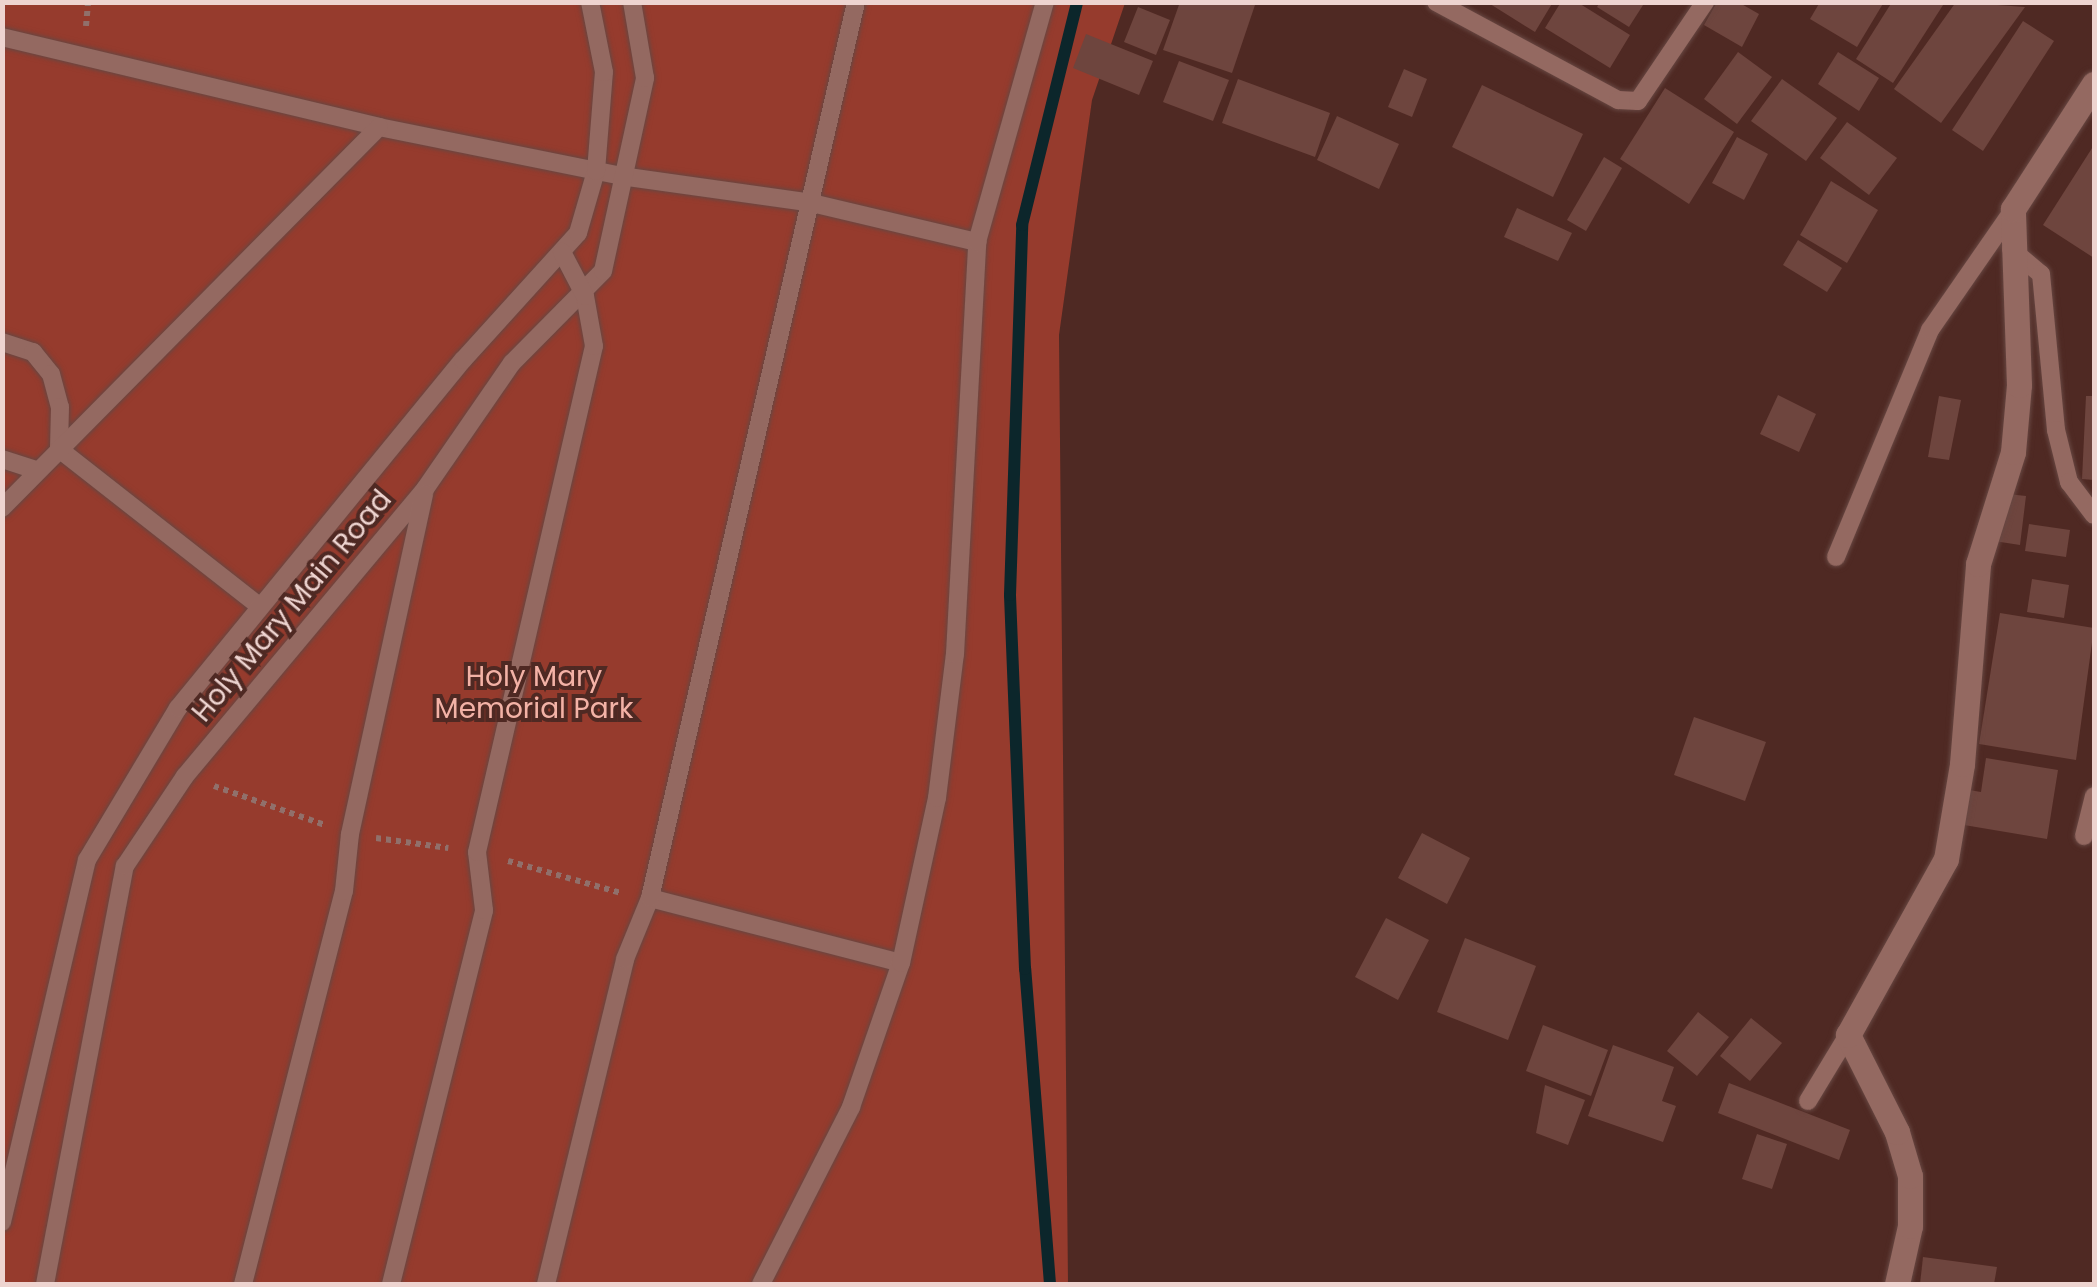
<!DOCTYPE html>
<html>
<head>
<meta charset="utf-8">
<style>
	body { margin:0 }
	#map { position:relative; width:2097px; height:1287px; overflow:hidden; background:#4f2923; font-family:Poppins,sans-serif }
	div>[style] { position:absolute }
	.green>* { inset:0; background:#963b2d }
	.stream>* { height:12px; margin:-6px; padding:0 6px; transform-origin:6px; border-radius:6px; background:#0c262b }
	.building>* { inset:0; background:#6e453e }
	.path>* { height:6px; margin-top:-3px; transform-origin:0; background:repeating-linear-gradient(90deg,#91706b 0 5px,transparent 0 10px) }
	.roads { filter:drop-shadow(0 0 2px #674742) drop-shadow(0 0 2px #674742) }
	.service>* { height:18px; margin:-9px; padding:0 9px; transform-origin:9px; border-radius:9px; background:#946961 }
	.minor>* { height:25px; margin:-12.5px; padding:0 12.5px; transform-origin:12.5px; border-radius:12.5px; background:#946961 }
	span { translate:-50% -50%; white-space:nowrap; text-align:center; line-height:1.15; -webkit-text-stroke:8px #4f2923; paint-order:stroke }
	.street-label { font-size:28px; color:#eed4d0 }
	.park-label { font-size:28px; color:#f3b2a6 }
	.frame { position:absolute; inset:0; border:5px solid #eed4d0; pointer-events:none }
</style>
</head>
<body>
<div id="map">
	<div class="green">
		<div style="clip-path:polygon(3px 3px,1125px 3px,1092px 100px,1059px 335px,1068px 1284px,3px 1284px)"></div>
	</div>
	<div class="stream">
		<div style="left:1050px;top:1284px;width:316px;rotate:-94.5deg"></div>
		<div style="left:1025px;top:969px;width:374px;rotate:-92.3deg"></div>
		<div style="left:1010px;top:595px;width:370px;rotate:-88.1deg"></div>
		<div style="left:1022px;top:225px;width:230px;rotate:-76.1deg"></div>
	</div>
	<div class="building">
		<div style="clip-path:polygon(1180px 2px,1256px 2px,1232px 73px,1163px 50px)"></div>
		<div style="clip-path:polygon(1487px 2px,1553px 2px,1535px 32px)"></div>
		<div style="clip-path:polygon(1561px 2px,1577px 2px,1630px 35px,1610px 68px,1545px 28px)"></div>
		<div style="clip-path:polygon(1600px 2px,1645px 2px,1629px 27px,1597px 7px)"></div>
		<div style="clip-path:polygon(1717px 2px,1738px 2px,1759px 14px,1742px 47px,1704px 25px)"></div>
		<div style="clip-path:polygon(1820px 2px,1884px 2px,1857px 47px,1810px 19px)"></div>
		<div style="clip-path:polygon(1892px 2px,1945px 2px,1893px 83px,1856px 59px)"></div>
		<div style="clip-path:polygon(1956px 2px,2025px 7px,1941px 123px,1894px 89px)"></div>
		<div style="clip-path:polygon(1138px 7px,1170px 20px,1156px 55px,1124px 42px)"></div>
		<div style="clip-path:polygon(2023px 21px,2054px 41px,1983px 151px,1952px 130px)"></div>
		<div style="clip-path:polygon(1086px 34px,1153px 61px,1139px 95px,1073px 68px)"></div>
		<div style="clip-path:polygon(1738px 52px,1772px 77px,1737px 124px,1704px 99px)"></div>
		<div style="clip-path:polygon(1838px 52px,1879px 78px,1859px 111px,1818px 84px)"></div>
		<div style="clip-path:polygon(1179px 61px,1229px 80px,1213px 121px,1163px 102px)"></div>
		<div style="clip-path:polygon(1404px 69px,1427px 79px,1412px 117px,1388px 107px)"></div>
		<div style="clip-path:polygon(1238px 79px,1330px 113px,1315px 157px,1222px 123px)"></div>
		<div style="clip-path:polygon(1782px 79px,1837px 118px,1806px 161px,1751px 121px)"></div>
		<div style="clip-path:polygon(1482px 85px,1583px 134px,1553px 197px,1452px 147px)"></div>
		<div style="clip-path:polygon(1665px 88px,1734px 132px,1689px 204px,1620px 159px)"></div>
		<div style="clip-path:polygon(1337px 116px,1399px 144px,1379px 189px,1317px 160px)"></div>
		<div style="clip-path:polygon(1847px 122px,1897px 158px,1869px 195px,1820px 158px)"></div>
		<div style="clip-path:polygon(1737px 137px,1768px 154px,1744px 200px,1712px 183px)"></div>
		<div style="clip-path:polygon(2094px 145px,2094px 258px,2043px 225px)"></div>
		<div style="clip-path:polygon(1604px 157px,1622px 168px,1586px 231px,1567px 220px)"></div>
		<div style="clip-path:polygon(1831px 181px,1878px 210px,1847px 263px,1800px 235px)"></div>
		<div style="clip-path:polygon(1517px 208px,1572px 233px,1558px 261px,1504px 237px)"></div>
		<div style="clip-path:polygon(1798px 240px,1842px 268px,1827px 292px,1783px 265px)"></div>
		<div style="clip-path:polygon(1778px 395px,1816px 414px,1799px 452px,1760px 434px)"></div>
		<div style="clip-path:polygon(1939px 396px,1961px 400px,1949px 460px,1928px 457px)"></div>
		<div style="clip-path:polygon(2086px 396px,2094px 396px,2094px 480px,2082px 479px)"></div>
		<div style="clip-path:polygon(2008px 494px,2026px 496px,2020px 545px,1994px 541px,1996px 524px,2004px 525px)"></div>
		<div style="clip-path:polygon(2029px 524px,2070px 530px,2066px 557px,2025px 551px)"></div>
		<div style="clip-path:polygon(2032px 579px,2069px 585px,2064px 618px,2027px 612px)"></div>
		<div style="clip-path:polygon(2000px 613px,2094px 628px,2076px 760px,1979px 744px)"></div>
		<div style="clip-path:polygon(1694px 717px,1766px 742px,1745px 801px,1674px 775px)"></div>
		<div style="clip-path:polygon(1986px 758px,2058px 770px,2047px 839px,1958px 824px,1963px 789px,1981px 792px)"></div>
		<div style="clip-path:polygon(1422px 833px,1470px 858px,1447px 904px,1398px 878px)"></div>
		<div style="clip-path:polygon(1386px 918px,1429px 940px,1398px 1000px,1355px 977px)"></div>
		<div style="clip-path:polygon(1465px 938px,1536px 966px,1508px 1040px,1437px 1012px)"></div>
		<div style="clip-path:polygon(1698px 1012px,1729px 1037px,1697px 1076px,1667px 1051px)"></div>
		<div style="clip-path:polygon(1751px 1018px,1782px 1043px,1750px 1081px,1720px 1056px)"></div>
		<div style="clip-path:polygon(1543px 1025px,1608px 1050px,1591px 1096px,1526px 1071px)"></div>
		<div style="clip-path:polygon(1613px 1045px,1674px 1067px,1662px 1101px,1676px 1106px,1663px 1142px,1588px 1116px)"></div>
		<div style="clip-path:polygon(1729px 1083px,1850px 1130px,1839px 1160px,1718px 1113px)"></div>
		<div style="clip-path:polygon(1545px 1085px,1585px 1100px,1568px 1145px,1536px 1133px)"></div>
		<div style="clip-path:polygon(1757px 1134px,1787px 1144px,1772px 1189px,1742px 1179px)"></div>
		<div style="clip-path:polygon(1923px 1257px,1997px 1267px,1994px 1284px,1920px 1284px)"></div>
	</div>
	<div class="path">
		<div style="left:86px;top:26px;width:24px;rotate:-85deg"></div>
		<div style="left:214px;top:786px;width:118px;rotate:19.4deg"></div>
		<div style="left:376px;top:838px;width:73px;rotate:7.9deg"></div>
		<div style="left:508px;top:861px;width:117px;rotate:15.8deg"></div>
	</div>
	<div class="roads">
		<div class="service">
			<div style="left:1436px;top:2px;width:207px;rotate:28.3deg"></div>
			<div style="left:1618px;top:100px;width:20px;rotate:3deg"></div>
			<div style="left:1638px;top:101px;width:120px;rotate:-55.9deg"></div>
			<div style="left:2px;top:37px;width:388px;rotate:13.4deg"></div>
			<div style="left:379px;top:127px;width:254px;rotate:11.4deg"></div>
			<div style="left:628px;top:177px;width:186px;rotate:8deg"></div>
			<div style="left:812px;top:203px;width:170px;rotate:13.3deg"></div>
			<div style="left:2011px;top:249px;width:39px;rotate:40deg"></div>
			<div style="left:2041px;top:274px;width:157px;rotate:84.5deg"></div>
			<div style="left:2056px;top:430px;width:54px;rotate:76deg"></div>
			<div style="left:2069px;top:482px;width:41px;rotate:52.9deg"></div>
			<div style="left:2px;top:342px;width:33px;rotate:18deg"></div>
			<div style="left:33px;top:352px;width:28px;rotate:51deg"></div>
			<div style="left:51px;top:374px;width:34px;rotate:75deg"></div>
			<div style="left:60px;top:407px;width:42px;rotate:91.4deg"></div>
			<div style="left:59px;top:449px;width:254px;rotate:38.1deg"></div>
			<div style="left:2px;top:459px;width:36px;rotate:18deg"></div>
			<div style="left:2px;top:508px;width:536px;rotate:-45.3deg"></div>
			<div style="left:1836px;top:557px;width:246px;rotate:-67.5deg"></div>
			<div style="left:1930px;top:330px;width:146px;rotate:-55.3deg"></div>
			<div style="left:2084px;top:836px;width:41px;rotate:-76deg"></div>
			<div style="left:650px;top:898px;width:259px;rotate:14.5deg"></div>
			<div style="left:1808px;top:1101px;width:77px;rotate:-58.8deg"></div>
			<div style="left:2px;top:1222px;width:372px;rotate:-76.8deg"></div>
			<div style="left:87px;top:860px;width:177px;rotate:-59.1deg"></div>
			<div style="left:178px;top:708px;width:450px;rotate:-50.7deg"></div>
			<div style="left:463px;top:360px;width:171px;rotate:-47.8deg"></div>
			<div style="left:578px;top:233px;width:65px;rotate:-73.8deg"></div>
			<div style="left:596px;top:171px;width:99px;rotate:-85.4deg"></div>
			<div style="left:604px;top:72px;width:71px;rotate:-101.3deg"></div>
			<div style="left:45px;top:1284px;width:426px;rotate:-79.2deg"></div>
			<div style="left:125px;top:866px;width:108px;rotate:-56.3deg"></div>
			<div style="left:185px;top:776px;width:374px;rotate:-50.1deg"></div>
			<div style="left:425px;top:489px;width:153px;rotate:-55.4deg"></div>
			<div style="left:512px;top:363px;width:129px;rotate:-45.3deg"></div>
			<div style="left:603px;top:271px;width:198px;rotate:-77.7deg"></div>
			<div style="left:645px;top:78px;width:77px;rotate:-99.7deg"></div>
			<div style="left:243px;top:1284px;width:406px;rotate:-75.6deg"></div>
			<div style="left:344px;top:891px;width:57px;rotate:-84deg"></div>
			<div style="left:350px;top:834px;width:348px;rotate:-77.7deg"></div>
			<div style="left:391px;top:1284px;width:385px;rotate:-76deg"></div>
			<div style="left:484px;top:910px;width:58px;rotate:-96.9deg"></div>
			<div style="left:477px;top:852px;width:519px;rotate:-76.98deg"></div>
			<div style="left:594px;top:346px;width:51px;rotate:-100.2deg"></div>
			<div style="left:585px;top:296px;width:50px;rotate:-117.6deg"></div>
			<div style="left:546px;top:1284px;width:334px;rotate:-76.3deg"></div>
			<div style="left:625px;top:959px;width:66px;rotate:-67.7deg"></div>
			<div style="left:650px;top:898px;width:919px;rotate:-77.05deg"></div>
			<div style="left:761px;top:1284px;width:199px;rotate:-63deg"></div>
			<div style="left:851px;top:1107px;width:152px;rotate:-70.9deg"></div>
			<div style="left:901px;top:963px;width:169px;rotate:-77.7deg"></div>
			<div style="left:937px;top:798px;width:145px;rotate:-82.9deg"></div>
			<div style="left:955px;top:654px;width:413px;rotate:-86.9deg"></div>
			<div style="left:977px;top:242px;width:249px;rotate:-74.2deg"></div>
		</div>
		<div class="minor">
			<div style="left:1897px;top:1284px;width:59px;rotate:-77.4deg"></div>
			<div style="left:1910px;top:1226px;width:50px;rotate:-90deg"></div>
			<div style="left:1910px;top:1176px;width:46px;rotate:-106.5deg"></div>
			<div style="left:1897px;top:1132px;width:109px;rotate:-116.8deg"></div>
			<div style="left:1848px;top:1035px;width:201px;rotate:-60.9deg"></div>
			<div style="left:1946px;top:859px;width:96px;rotate:-80.4deg"></div>
			<div style="left:1962px;top:764px;width:201px;rotate:-85.4deg"></div>
			<div style="left:1978px;top:564px;width:117px;rotate:-72.6deg"></div>
			<div style="left:2013px;top:452px;width:67px;rotate:-84.9deg"></div>
			<div style="left:2019px;top:385px;width:176px;rotate:-92deg"></div>
			<div style="left:2013px;top:209px;width:149px;rotate:-57.1deg"></div>
		</div>
	</div>
	<div class="street-label">
		<span style="left:292px;top:606px;rotate:-50deg">Holy Mary Main Road</span>
	</div>
	<div class="park-label">
		<span style="left:534px;top:693px">Holy Mary<br>Memorial Park</span>
	</div>
	<div class="frame"></div>
</div>
</body>
</html>
